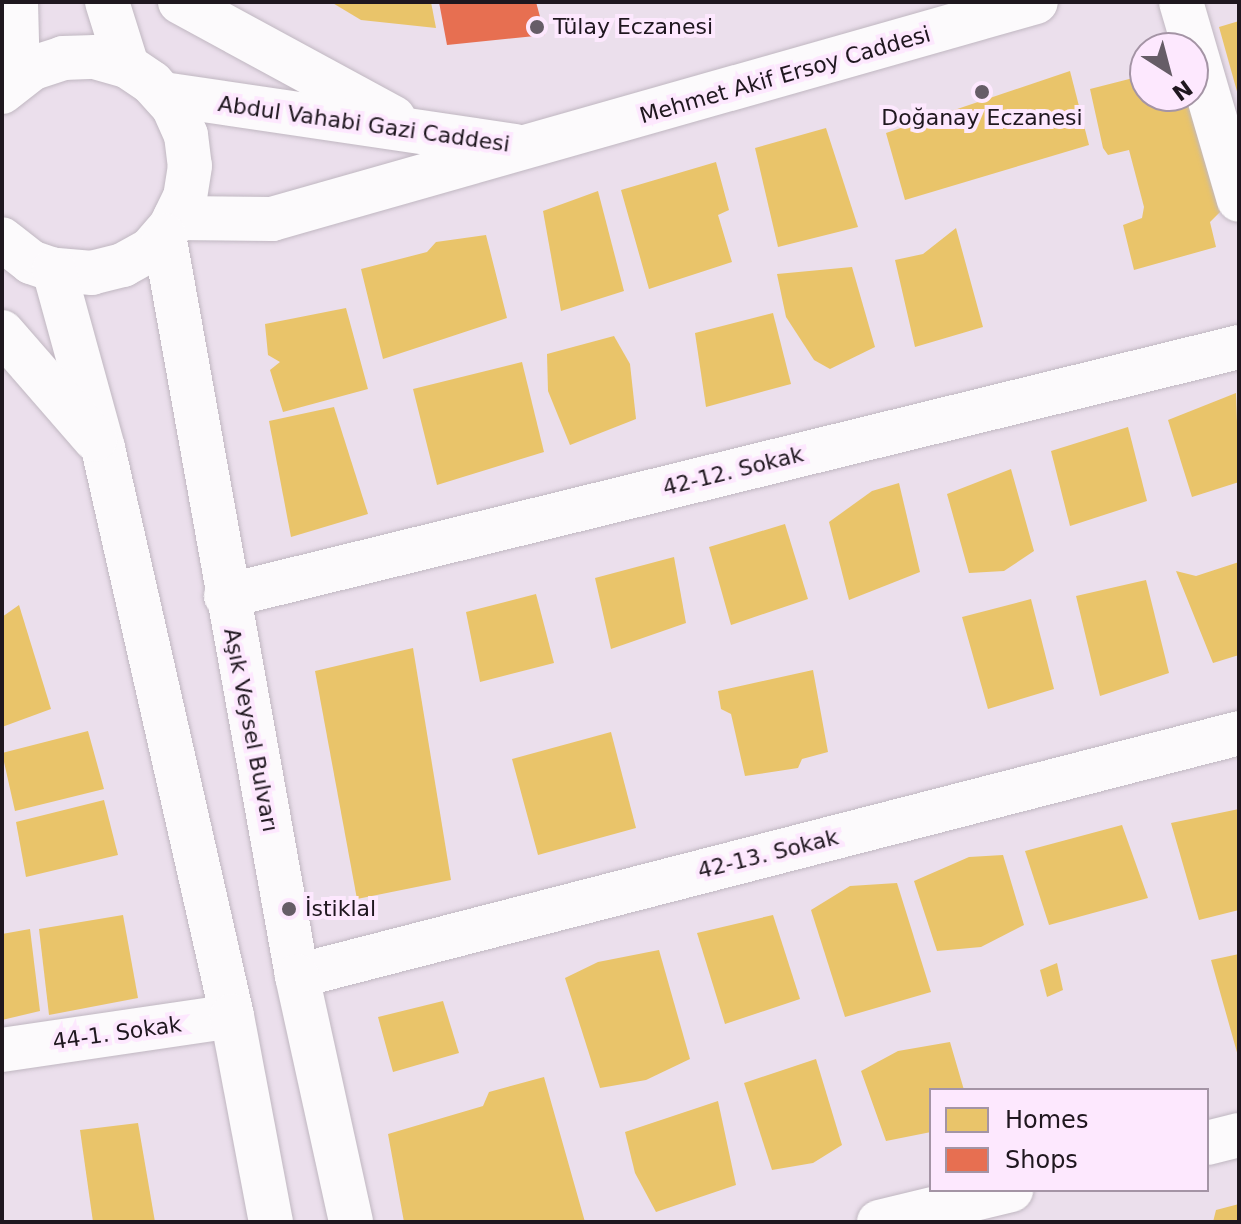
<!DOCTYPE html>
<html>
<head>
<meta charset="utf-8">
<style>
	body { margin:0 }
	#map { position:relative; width:1241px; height:1224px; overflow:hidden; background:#ebdfec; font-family:"DejaVu Sans",sans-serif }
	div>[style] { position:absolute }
	.homes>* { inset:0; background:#e9c46a }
	.shops>* { inset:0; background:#e76f51 }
	.roads { filter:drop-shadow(0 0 2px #c0b7c1) drop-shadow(0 0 2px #c0b7c1) }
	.minor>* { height:44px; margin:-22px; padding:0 22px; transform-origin:22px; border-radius:22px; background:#fcfafc }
	.major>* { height:44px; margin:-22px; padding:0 22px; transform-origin:22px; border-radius:22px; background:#fcfafc }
	.dots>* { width:22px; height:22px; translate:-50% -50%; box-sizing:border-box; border:4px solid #fde8fe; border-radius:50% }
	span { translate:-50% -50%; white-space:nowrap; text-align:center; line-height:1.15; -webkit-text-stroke:8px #fde8fe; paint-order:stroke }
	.poi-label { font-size:22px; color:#1f171f }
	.left { translate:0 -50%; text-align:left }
	.street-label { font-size:22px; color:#1f171f }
	.frame { position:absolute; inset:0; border:4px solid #1f171f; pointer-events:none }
	.legend { position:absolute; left:929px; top:1088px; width:280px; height:104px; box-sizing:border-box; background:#fde8fe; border:2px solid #a494a5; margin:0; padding:10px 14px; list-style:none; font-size:24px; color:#1f171f }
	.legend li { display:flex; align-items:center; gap:16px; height:40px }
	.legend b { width:40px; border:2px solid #a494a5 }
	.north { position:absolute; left:1129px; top:32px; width:80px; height:80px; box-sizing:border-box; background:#fde8fe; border:2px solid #a494a5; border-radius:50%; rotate:144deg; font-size:22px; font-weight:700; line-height:32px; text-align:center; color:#1f171f }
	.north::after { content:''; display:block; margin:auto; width:28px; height:36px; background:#665d67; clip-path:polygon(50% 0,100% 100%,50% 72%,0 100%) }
</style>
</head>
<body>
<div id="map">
	<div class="homes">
		<div style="clip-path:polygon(331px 2px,431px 2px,436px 28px,361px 20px)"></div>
		<div style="clip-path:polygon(1239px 21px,1239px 95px,1238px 95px,1219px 27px)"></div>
		<div style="clip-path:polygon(1070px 71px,1089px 145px,905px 200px,886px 133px)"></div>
		<div style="clip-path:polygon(1145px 75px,1145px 96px,1179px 96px,1193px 109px,1222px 210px,1210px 222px,1216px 247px,1134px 270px,1123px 225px,1142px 218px,1144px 207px,1129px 150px,1108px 155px,1103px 148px,1090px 89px)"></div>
		<div style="clip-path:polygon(826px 128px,858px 227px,778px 247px,755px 148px)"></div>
		<div style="clip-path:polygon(716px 162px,729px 210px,718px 215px,732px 262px,649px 289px,621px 190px)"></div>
		<div style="clip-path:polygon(598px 191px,624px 291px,561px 311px,543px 211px)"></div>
		<div style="clip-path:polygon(956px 228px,983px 327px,915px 347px,895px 260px,923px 254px)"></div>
		<div style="clip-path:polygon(486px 235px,507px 318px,383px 359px,361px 269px,427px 252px,436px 242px)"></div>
		<div style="clip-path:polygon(852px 267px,875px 347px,830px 369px,814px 360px,786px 317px,777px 274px)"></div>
		<div style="clip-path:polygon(346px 308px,368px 389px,283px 412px,270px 370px,280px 362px,268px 355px,265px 324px)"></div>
		<div style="clip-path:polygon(773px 313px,791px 384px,706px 407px,695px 333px)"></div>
		<div style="clip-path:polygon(614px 336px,630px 364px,636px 419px,570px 445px,548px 391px,547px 354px)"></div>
		<div style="clip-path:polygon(522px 362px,544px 452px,437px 485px,413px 389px)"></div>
		<div style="clip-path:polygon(1236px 393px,1239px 482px,1192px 497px,1168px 420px)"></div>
		<div style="clip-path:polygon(334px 407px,368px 514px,291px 537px,269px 421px)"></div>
		<div style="clip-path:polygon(1128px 427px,1147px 501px,1070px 526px,1051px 451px)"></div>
		<div style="clip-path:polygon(1011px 469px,1034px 551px,1004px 571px,969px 573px,947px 494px)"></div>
		<div style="clip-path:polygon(899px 483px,920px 572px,849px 600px,829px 522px,872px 491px)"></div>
		<div style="clip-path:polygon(785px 524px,808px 599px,731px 625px,709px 547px)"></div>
		<div style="clip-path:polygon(674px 557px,686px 623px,611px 649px,595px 578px)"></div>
		<div style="clip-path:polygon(1239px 562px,1239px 655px,1213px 663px,1176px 571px,1196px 576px)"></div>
		<div style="clip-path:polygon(1146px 580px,1169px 673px,1100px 696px,1076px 596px)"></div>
		<div style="clip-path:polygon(536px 594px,554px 663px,480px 682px,466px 612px)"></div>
		<div style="clip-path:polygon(1031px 599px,1054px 689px,988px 709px,962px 617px)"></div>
		<div style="clip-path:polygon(19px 605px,51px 709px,2px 727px,2px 617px)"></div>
		<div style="clip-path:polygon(413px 648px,451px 880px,357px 899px,315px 671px)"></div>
		<div style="clip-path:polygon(813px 670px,828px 752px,802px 759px,798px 768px,745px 776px,731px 714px,721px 709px,718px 691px)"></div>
		<div style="clip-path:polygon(88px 731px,104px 789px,15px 811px,2px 753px)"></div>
		<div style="clip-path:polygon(611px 732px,636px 828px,538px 855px,512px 759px)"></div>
		<div style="clip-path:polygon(104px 800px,118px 855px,26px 877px,16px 822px)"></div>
		<div style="clip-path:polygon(1239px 809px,1239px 910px,1199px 920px,1171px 823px)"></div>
		<div style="clip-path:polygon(1122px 825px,1148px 898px,1049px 925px,1025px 851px)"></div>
		<div style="clip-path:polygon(1003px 855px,1024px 925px,981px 947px,937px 951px,914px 881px,969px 857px)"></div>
		<div style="clip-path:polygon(897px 883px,931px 992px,845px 1017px,811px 910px,850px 886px)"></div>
		<div style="clip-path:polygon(123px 915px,138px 998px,49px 1015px,39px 929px)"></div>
		<div style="clip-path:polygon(773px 915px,800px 999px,725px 1024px,697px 933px)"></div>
		<div style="clip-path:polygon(30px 929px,40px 1011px,2px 1020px,2px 934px)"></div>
		<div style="clip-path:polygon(659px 950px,690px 1059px,646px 1080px,600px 1088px,565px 978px,598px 962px)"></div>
		<div style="clip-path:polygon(1239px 954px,1239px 1056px,1238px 1056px,1211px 960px)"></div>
		<div style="clip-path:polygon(1057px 963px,1063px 990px,1047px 997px,1040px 970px)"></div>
		<div style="clip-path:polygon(443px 1001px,459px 1053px,393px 1072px,378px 1017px)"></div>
		<div style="clip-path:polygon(950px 1042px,964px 1090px,931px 1090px,931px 1132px,886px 1141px,861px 1071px,898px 1051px)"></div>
		<div style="clip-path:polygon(816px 1059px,842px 1145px,813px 1163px,772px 1170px,744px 1083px)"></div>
		<div style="clip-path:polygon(544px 1077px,585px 1222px,404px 1222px,388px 1134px,483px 1106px,489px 1092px)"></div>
		<div style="clip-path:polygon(718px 1101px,736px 1185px,656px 1212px,635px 1173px,625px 1132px)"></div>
		<div style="clip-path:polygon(138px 1123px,155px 1222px,93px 1222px,80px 1130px)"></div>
		<div style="clip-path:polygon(1239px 1204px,1239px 1222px,1213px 1222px,1216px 1210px)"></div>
	</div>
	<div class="shops">
		<div style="clip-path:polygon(439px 2px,536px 2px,545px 35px,447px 45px)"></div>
	</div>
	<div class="roads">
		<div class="minor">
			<div style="left:1181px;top:2px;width:206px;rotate:73.7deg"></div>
			<div style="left:226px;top:596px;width:1043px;rotate:-13.81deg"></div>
			<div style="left:297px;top:976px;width:973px;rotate:-14.46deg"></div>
			<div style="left:2px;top:1050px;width:232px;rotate:-8.4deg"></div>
			<div style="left:1207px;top:1143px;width:33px;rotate:-14deg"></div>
			<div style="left:879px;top:1222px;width:136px;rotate:-13.6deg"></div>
		</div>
		<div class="major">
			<div style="left:16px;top:2px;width:75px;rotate:88.5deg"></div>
			<div style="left:107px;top:2px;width:67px;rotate:72.6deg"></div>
			<div style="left:180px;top:2px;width:243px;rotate:28.5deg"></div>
			<div style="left:2px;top:92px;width:39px;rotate:-38deg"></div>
			<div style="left:33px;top:68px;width:32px;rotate:-18deg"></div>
			<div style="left:63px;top:58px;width:32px;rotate:-2deg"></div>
			<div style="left:95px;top:57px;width:33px;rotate:16deg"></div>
			<div style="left:127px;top:66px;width:30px;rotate:34deg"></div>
			<div style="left:152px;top:83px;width:31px;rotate:48deg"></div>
			<div style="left:173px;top:106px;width:32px;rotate:66deg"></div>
			<div style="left:186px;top:135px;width:31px;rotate:83deg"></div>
			<div style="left:190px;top:166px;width:31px;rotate:99deg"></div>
			<div style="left:185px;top:197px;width:32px;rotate:116deg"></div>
			<div style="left:171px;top:226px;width:32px;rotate:131deg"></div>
			<div style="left:150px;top:250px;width:31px;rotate:151deg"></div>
			<div style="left:123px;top:265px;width:32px;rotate:166deg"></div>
			<div style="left:92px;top:273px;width:38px;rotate:-175deg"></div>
			<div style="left:54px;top:270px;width:24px;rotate:-161deg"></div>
			<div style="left:31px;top:262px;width:37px;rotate:-142deg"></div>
			<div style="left:163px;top:94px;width:356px;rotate:8.4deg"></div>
			<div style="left:175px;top:218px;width:97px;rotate:0.6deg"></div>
			<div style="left:272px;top:219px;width:794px;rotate:-15.86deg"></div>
			<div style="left:164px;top:235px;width:753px;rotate:79.82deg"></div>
			<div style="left:297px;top:976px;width:252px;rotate:77.6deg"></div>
			<div style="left:54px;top:270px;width:185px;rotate:74.6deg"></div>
			<div style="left:103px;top:448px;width:582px;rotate:77.2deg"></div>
			<div style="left:232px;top:1016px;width:210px;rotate:79.3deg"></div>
			<div style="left:2px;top:332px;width:142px;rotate:49deg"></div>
		</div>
	</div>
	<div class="dots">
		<div style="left:537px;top:27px;background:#665d67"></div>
		<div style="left:982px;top:92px;background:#665d67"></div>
		<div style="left:289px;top:909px;background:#665d67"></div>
	</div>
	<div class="poi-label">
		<span class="left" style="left:553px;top:27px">Tülay Eczanesi</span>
		<span style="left:982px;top:118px">Doğanay Eczanesi</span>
		<span class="left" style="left:305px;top:909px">İstiklal</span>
	</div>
	<div class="street-label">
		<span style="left:785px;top:75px;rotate:-16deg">Mehmet Akif Ersoy Caddesi</span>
		<span style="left:364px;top:124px;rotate:8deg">Abdul Vahabi Gazi Caddesi</span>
		<span style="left:733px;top:471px;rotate:-14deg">42-12. Sokak</span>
		<span style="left:251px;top:730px;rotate:79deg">Aşık Veysel Bulvarı</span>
		<span style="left:768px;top:854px;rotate:-14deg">42-13. Sokak</span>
		<span style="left:117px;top:1033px;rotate:-8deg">44-1. Sokak</span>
	</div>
	<div class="frame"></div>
	<ul class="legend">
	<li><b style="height:22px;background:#e9c46a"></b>Homes</li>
	<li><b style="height:22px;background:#e76f51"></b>Shops</li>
	</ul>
	<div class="north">N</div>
</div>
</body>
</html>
